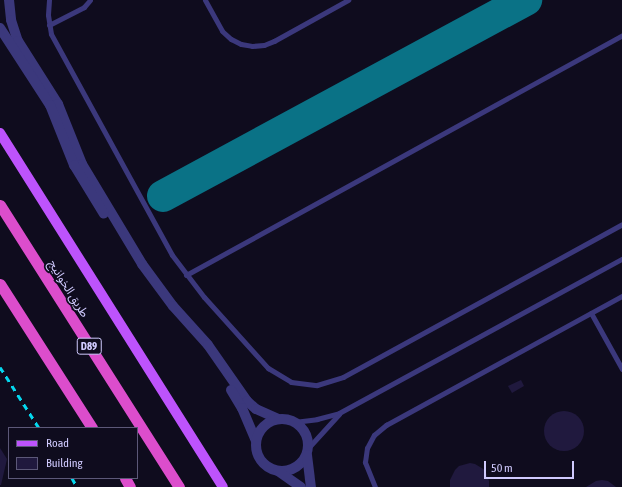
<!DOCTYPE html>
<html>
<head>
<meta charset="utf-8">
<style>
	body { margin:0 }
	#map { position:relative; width:622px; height:487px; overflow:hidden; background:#0f0c1e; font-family:"Asap Condensed","Noto Sans Arabic",sans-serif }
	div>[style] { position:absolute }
	.taxiway>* { height:32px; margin:-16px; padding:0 16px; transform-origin:16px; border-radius:16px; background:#0a7286 }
	.building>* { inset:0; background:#20193e }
	.round { border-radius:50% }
	.service>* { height:5px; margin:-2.5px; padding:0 2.5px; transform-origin:2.5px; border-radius:2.5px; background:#3b387c }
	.minor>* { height:10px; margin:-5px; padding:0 5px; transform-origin:5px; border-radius:5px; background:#3b387c }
	.minor>.ring { margin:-5px; padding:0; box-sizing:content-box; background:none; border:10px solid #3b387c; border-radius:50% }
	.primary>* { height:10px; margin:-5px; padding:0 5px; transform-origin:5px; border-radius:5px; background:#bd53fc }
	.trunk>* { height:11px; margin:-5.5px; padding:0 5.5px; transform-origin:5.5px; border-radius:5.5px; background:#dc4dcc }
	.rail>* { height:3px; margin-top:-1.5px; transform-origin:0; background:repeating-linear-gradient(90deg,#04d8ef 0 6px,transparent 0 11px) }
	span { translate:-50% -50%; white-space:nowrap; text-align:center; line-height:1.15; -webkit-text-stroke:3.5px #0f0c1e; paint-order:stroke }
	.shield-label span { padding:1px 3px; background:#0f0c1e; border:1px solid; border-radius:3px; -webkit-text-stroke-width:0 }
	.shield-label { font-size:11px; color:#d0cafe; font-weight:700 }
	.street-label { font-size:12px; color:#d0cafe }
	.legend { position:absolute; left:8px; top:427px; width:130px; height:52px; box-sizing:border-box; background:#0f0c1e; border:1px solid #5c5878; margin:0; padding:5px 7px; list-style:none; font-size:12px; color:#d0cafe }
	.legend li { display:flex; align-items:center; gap:8px; height:20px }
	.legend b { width:20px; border:1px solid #5c5878 }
	.scale { position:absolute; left:484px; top:461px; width:90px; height:18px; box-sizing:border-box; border:2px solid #d0cafe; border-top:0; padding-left:5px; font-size:12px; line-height:14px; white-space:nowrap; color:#d0cafe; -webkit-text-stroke:3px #0f0c1e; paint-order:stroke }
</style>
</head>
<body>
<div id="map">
	<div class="taxiway">
		<div style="left:163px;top:196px;width:413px;rotate:-28.4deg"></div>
	</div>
	<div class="building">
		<div style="clip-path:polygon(521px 380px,524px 386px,512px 393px,508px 386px)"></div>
		<div class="round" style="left:544px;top:411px;width:40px;height:40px"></div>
		<div style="clip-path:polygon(0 448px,7px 459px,1px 485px,0 485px)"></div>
		<div style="clip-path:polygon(470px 463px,475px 464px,485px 470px,489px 481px,489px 487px,450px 487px,450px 480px,455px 470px,459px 466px)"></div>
		<div style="clip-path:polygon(602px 480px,608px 481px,616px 487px,586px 487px,596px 481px)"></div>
	</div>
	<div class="service">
		<div style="left:49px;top:0;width:15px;rotate:94deg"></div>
		<div style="left:48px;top:15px;width:19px;rotate:81deg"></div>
		<div style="left:51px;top:34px;width:252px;rotate:61.3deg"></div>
		<div style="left:172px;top:255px;width:53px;rotate:52.7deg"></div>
		<div style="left:204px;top:297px;width:96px;rotate:48deg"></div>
		<div style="left:268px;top:368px;width:27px;rotate:31deg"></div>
		<div style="left:291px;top:382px;width:26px;rotate:7deg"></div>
		<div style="left:317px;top:385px;width:27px;rotate:-17deg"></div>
		<div style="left:343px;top:377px;width:318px;rotate:-28.7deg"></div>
		<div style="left:205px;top:0;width:35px;rotate:61deg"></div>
		<div style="left:222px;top:31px;width:12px;rotate:42deg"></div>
		<div style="left:231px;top:39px;width:11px;rotate:27deg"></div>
		<div style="left:241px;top:44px;width:11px;rotate:10deg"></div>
		<div style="left:252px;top:46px;width:12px;rotate:-5deg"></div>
		<div style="left:264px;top:45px;width:11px;rotate:-22deg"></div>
		<div style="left:274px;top:41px;width:85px;rotate:-29deg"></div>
		<div style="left:49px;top:25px;width:39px;rotate:-27deg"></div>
		<div style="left:84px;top:7px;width:9px;rotate:-49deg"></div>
		<div style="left:186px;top:275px;width:498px;rotate:-28.8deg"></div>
		<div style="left:591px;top:313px;width:64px;rotate:61deg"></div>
		<div style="left:294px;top:422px;width:23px;rotate:-7deg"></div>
		<div style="left:317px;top:419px;width:23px;rotate:-15deg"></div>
		<div style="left:339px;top:413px;width:322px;rotate:-28.6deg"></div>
		<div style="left:309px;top:447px;width:45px;rotate:-47.7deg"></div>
		<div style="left:375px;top:487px;width:27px;rotate:-112deg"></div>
		<div style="left:365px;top:462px;width:14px;rotate:-82deg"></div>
		<div style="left:367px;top:448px;width:15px;rotate:-62deg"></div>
		<div style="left:374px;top:435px;width:16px;rotate:-40deg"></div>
		<div style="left:386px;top:425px;width:269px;rotate:-28.7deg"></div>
	</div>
	<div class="minor">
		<div style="left:9px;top:0;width:20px;rotate:84deg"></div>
		<div style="left:11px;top:20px;width:22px;rotate:72deg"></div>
		<div style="left:18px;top:41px;width:75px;rotate:57.6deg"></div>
		<div style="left:58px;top:104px;width:65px;rotate:68.2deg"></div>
		<div style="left:82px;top:164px;width:117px;rotate:59deg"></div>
		<div style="left:142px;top:264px;width:52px;rotate:53.6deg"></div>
		<div style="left:173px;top:306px;width:52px;rotate:48.1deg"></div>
		<div style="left:208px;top:345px;width:68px;rotate:55.1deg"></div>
		<div style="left:247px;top:401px;width:12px;rotate:42deg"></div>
		<div style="left:256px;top:409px;width:24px;rotate:24deg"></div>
		<div style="left:0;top:28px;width:92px;rotate:57deg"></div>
		<div style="left:50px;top:105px;width:65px;rotate:68.2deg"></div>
		<div style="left:74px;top:165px;width:57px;rotate:58.5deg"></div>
		<div style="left:231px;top:390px;width:21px;rotate:59deg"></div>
		<div style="left:242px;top:408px;width:36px;rotate:67deg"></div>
		<div class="ring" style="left:256px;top:419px;width:42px;height:42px"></div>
		<div style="left:307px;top:455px;width:32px;rotate:83deg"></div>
		<div style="left:278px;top:471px;width:28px;rotate:35deg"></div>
	</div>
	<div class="primary">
		<div style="left:0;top:133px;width:418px;rotate:57.8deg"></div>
	</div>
	<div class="trunk">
		<div style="left:0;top:205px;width:334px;rotate:57.6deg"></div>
		<div style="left:0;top:284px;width:171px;rotate:57.4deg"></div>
		<div style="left:125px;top:478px;width:10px;rotate:61deg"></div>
	</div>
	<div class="rail">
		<div style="left:0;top:367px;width:72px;rotate:57.4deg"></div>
		<div style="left:72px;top:478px;width:10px;rotate:61deg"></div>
	</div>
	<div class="shield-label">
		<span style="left:89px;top:346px">D89</span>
	</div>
	<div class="street-label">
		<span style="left:68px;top:289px;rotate:58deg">طريق الخوانيج</span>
	</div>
	<ul class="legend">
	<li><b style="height:5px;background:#bd53fc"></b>Road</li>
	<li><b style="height:11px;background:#20193e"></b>Building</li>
	</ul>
	<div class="scale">50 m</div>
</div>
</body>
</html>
